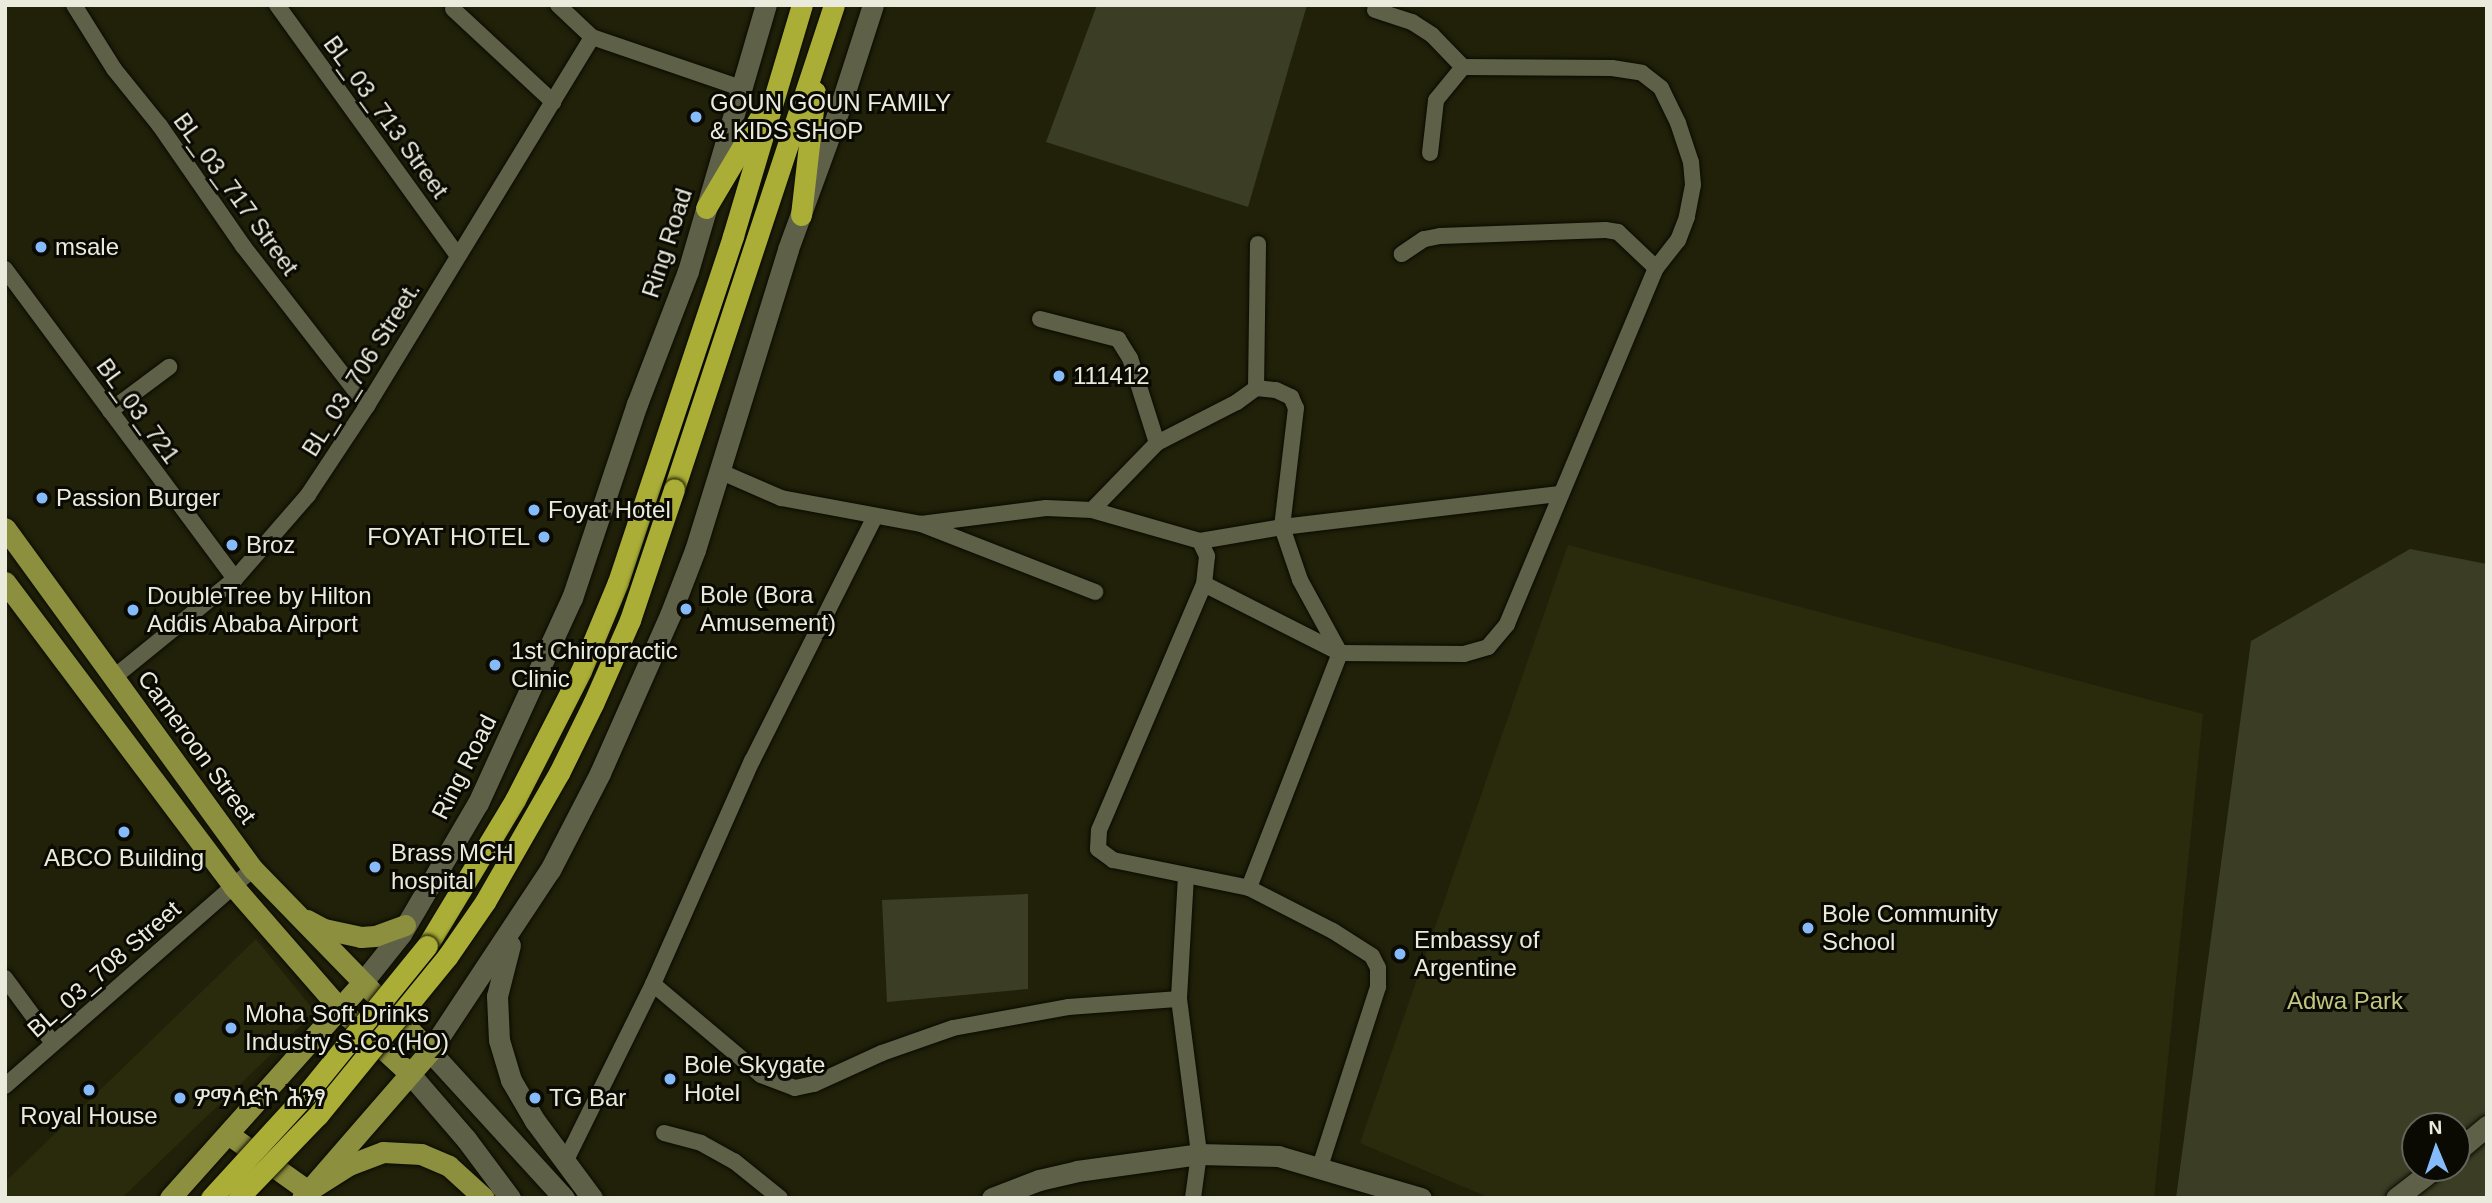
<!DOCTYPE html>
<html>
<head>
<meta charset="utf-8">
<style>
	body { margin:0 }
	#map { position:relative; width:2492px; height:1203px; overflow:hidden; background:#21210a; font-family:Arial,"Noto Sans Ethiopic",sans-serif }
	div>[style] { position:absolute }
	.built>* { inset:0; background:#2a2b0c }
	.green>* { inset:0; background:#3c3d25 }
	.roads { filter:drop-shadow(0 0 2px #0a0b00) drop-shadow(0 0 2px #0a0b00) }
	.street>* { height:16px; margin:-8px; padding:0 8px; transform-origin:8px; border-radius:8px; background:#5e6047 }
	.secondary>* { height:21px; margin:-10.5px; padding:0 10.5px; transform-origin:10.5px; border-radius:10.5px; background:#5e6047 }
	.primary>* { height:21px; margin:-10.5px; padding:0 10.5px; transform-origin:10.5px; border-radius:10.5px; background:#8c8f3d }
	.highway>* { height:21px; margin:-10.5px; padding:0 10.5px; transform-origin:10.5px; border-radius:10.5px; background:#abae36 }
	.bridges { filter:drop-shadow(0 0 2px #0a0b00) drop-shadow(0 0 2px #0a0b00) }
	.highway-bridge>* { height:21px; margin:-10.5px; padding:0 10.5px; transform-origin:10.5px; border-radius:10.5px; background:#abae36 }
	.dots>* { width:19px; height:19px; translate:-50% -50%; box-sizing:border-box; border:4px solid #0a0a03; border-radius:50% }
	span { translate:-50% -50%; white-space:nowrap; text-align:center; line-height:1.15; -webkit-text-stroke:6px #0a0a03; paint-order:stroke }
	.poi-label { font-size:24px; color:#eaebdd }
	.left { translate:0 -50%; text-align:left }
	.right { translate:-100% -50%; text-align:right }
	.street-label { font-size:24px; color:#eaebdd }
	.park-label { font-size:24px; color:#c2c682 }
	.frame { position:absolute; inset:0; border:7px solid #eaebdd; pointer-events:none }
	.north { position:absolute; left:2401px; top:1112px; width:70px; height:70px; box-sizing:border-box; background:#0a0a03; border:2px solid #64645a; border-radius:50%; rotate:358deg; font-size:19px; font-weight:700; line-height:28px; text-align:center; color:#eaebdd }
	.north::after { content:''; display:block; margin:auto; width:24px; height:32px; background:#85bbfb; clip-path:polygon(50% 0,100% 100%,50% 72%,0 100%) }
</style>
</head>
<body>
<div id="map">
	<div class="built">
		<div style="clip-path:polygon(1568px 545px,2203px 714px,2154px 1198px,1490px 1198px,1360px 1143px)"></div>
		<div style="clip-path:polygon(256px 939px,315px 1012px,122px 1198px,5px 1198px,5px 1182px)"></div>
	</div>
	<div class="green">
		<div style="clip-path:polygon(1097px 5px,1307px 5px,1248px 207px,1046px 142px)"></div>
		<div style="clip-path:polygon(evenodd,2410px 549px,2487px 564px,2487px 1198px,2176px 1198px,2251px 641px,2410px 549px,2415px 1126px,2457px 1126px,2457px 1168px,2415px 1168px,2415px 1126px)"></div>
		<div style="clip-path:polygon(1028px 894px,1028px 989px,887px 1002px,882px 900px)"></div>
	</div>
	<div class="roads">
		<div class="street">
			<div style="left:74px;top:5px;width:75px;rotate:58deg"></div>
			<div style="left:114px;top:69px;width:73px;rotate:51.1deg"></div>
			<div style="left:160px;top:126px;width:146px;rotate:55.3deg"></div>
			<div style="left:243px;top:246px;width:202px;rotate:52.2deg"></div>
			<div style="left:277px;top:5px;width:309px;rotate:54.2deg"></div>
			<div style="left:558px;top:5px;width:47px;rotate:43.3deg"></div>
			<div style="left:592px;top:37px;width:157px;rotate:18.9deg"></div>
			<div style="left:453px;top:9px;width:137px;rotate:42.9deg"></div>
			<div style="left:1375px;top:10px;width:39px;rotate:18deg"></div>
			<div style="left:1412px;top:22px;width:24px;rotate:33deg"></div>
			<div style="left:1432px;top:35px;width:45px;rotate:45.9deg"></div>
			<div style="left:1463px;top:67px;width:149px;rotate:0.4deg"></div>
			<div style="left:1612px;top:68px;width:30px;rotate:9deg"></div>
			<div style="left:1642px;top:73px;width:24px;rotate:38deg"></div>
			<div style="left:1661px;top:88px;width:39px;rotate:64deg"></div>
			<div style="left:1678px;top:123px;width:41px;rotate:71.6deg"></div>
			<div style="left:1691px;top:162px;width:23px;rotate:85deg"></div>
			<div style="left:1693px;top:185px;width:33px;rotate:101deg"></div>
			<div style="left:1687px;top:217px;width:25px;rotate:111deg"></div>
			<div style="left:1678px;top:240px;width:36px;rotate:128deg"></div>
			<div style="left:1656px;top:268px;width:52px;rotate:-136.5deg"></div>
			<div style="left:1618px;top:232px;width:13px;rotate:-171deg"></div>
			<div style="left:1605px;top:230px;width:165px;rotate:177.9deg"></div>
			<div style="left:1440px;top:236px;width:16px;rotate:169deg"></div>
			<div style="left:1424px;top:239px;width:27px;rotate:146deg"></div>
			<div style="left:1430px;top:153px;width:53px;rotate:-83.5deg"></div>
			<div style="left:1436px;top:100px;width:43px;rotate:-50.7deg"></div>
			<div style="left:5px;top:269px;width:386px;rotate:53.4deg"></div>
			<div style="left:1040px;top:319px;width:81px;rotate:14.4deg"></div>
			<div style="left:1118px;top:339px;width:22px;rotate:58deg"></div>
			<div style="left:1130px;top:358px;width:89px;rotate:72.4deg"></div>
			<div style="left:1256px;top:388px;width:20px;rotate:6deg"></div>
			<div style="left:1276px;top:390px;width:17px;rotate:25deg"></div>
			<div style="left:1291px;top:397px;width:12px;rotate:66deg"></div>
			<div style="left:1296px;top:408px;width:120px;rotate:96.7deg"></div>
			<div style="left:1282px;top:527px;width:280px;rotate:-6.8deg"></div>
			<div style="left:110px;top:411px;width:74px;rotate:-36.7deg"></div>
			<div style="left:719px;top:471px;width:68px;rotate:23.5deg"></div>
			<div style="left:781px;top:498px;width:142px;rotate:10.5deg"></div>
			<div style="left:921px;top:524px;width:126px;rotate:-7.3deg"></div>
			<div style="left:1046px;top:508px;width:46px;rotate:2.5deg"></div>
			<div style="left:1092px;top:510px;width:112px;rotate:16deg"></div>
			<div style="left:1200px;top:541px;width:17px;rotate:65deg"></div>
			<div style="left:1207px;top:556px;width:28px;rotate:96deg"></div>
			<div style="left:1204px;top:584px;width:267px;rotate:113.1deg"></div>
			<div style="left:1099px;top:830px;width:19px;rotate:93deg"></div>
			<div style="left:1098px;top:849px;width:19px;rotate:36deg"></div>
			<div style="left:1113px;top:860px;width:139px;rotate:11.6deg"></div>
			<div style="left:1249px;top:888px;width:94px;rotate:27.1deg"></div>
			<div style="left:1333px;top:931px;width:46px;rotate:32.7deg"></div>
			<div style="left:1372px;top:956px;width:13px;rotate:63deg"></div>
			<div style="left:1378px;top:968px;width:19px;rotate:90deg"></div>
			<div style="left:1378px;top:987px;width:189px;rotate:107.9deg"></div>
			<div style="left:1092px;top:510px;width:93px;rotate:-45.9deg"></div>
			<div style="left:1157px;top:443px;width:90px;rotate:-27.1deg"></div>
			<div style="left:1237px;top:402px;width:24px;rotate:-36deg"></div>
			<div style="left:1256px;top:388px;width:144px;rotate:-89.2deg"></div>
			<div style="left:921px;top:524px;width:187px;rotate:21.3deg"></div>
			<div style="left:1200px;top:541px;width:83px;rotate:-9.7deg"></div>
			<div style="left:1282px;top:527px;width:56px;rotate:71.2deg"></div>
			<div style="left:1300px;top:580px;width:83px;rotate:61.3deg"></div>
			<div style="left:1340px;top:653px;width:252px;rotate:111.2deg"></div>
			<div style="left:1204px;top:584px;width:153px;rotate:26.9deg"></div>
			<div style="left:1340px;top:653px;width:124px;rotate:0.5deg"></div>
			<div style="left:1464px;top:654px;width:25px;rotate:-16deg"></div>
			<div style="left:1488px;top:647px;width:30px;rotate:-50deg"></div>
			<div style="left:1507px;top:624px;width:386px;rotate:-67.3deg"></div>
			<div style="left:113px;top:678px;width:157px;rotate:-39.1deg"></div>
			<div style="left:235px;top:579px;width:111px;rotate:-49deg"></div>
			<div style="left:308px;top:495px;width:107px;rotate:-56.5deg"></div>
			<div style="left:367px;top:406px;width:432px;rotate:-58.6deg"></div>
			<div style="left:1186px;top:876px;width:123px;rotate:93.3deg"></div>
			<div style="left:1179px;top:999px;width:156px;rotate:82.6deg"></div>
			<div style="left:1199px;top:1154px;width:44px;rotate:97.8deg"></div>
			<div style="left:5px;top:978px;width:81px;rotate:53.6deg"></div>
			<div style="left:653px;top:984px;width:141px;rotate:40.1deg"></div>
			<div style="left:761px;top:1075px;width:36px;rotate:21deg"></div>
			<div style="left:795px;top:1088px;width:19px;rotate:-12deg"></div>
			<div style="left:814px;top:1084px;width:75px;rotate:-24.5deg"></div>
			<div style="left:882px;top:1053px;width:75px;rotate:-19.4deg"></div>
			<div style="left:953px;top:1028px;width:118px;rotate:-10.3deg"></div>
			<div style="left:1069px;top:1007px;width:110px;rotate:-4.2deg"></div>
			<div style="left:5px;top:1086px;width:330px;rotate:-41.2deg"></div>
			<div style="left:664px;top:1133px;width:38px;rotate:15deg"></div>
			<div style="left:701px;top:1143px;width:38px;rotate:29deg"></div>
			<div style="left:734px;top:1161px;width:59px;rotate:38.8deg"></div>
			<div style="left:565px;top:1162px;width:199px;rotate:-63.7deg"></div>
			<div style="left:653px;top:984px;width:244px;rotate:-66.1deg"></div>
			<div style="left:752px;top:761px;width:274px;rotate:-63.3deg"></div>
		</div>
		<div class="secondary">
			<div style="left:510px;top:945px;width:53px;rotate:104.3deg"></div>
			<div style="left:497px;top:996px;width:44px;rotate:87.4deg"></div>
			<div style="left:499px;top:1040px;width:42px;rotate:73.3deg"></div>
			<div style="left:511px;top:1080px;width:48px;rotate:59.7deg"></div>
			<div style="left:535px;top:1121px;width:96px;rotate:53.5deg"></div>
			<div style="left:362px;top:983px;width:63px;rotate:-51.5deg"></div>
			<div style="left:401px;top:934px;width:152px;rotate:-59.6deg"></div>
			<div style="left:478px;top:803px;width:226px;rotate:-65.4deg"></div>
			<div style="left:572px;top:598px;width:205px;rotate:-71.5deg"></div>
			<div style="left:637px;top:404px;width:142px;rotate:-69deg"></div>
			<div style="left:688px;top:271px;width:277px;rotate:-73.7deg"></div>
			<div style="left:410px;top:1074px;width:86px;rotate:49.3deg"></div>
			<div style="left:466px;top:1139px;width:74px;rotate:53.3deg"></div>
			<div style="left:2457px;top:1151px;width:39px;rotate:-40deg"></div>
			<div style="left:564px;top:1198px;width:199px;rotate:-132.4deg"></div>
			<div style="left:430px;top:1051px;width:217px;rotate:-56.5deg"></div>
			<div style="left:550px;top:870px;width:109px;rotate:-62.7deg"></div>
			<div style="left:600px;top:773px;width:173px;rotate:-66.1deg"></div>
			<div style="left:670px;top:615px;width:70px;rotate:-69deg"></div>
			<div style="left:695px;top:550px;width:315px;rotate:-72.8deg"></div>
			<div style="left:788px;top:249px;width:154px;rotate:-69.9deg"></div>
			<div style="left:841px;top:104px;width:104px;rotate:-72.1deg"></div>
			<div style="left:992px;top:1198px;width:50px;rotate:-21deg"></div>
			<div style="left:1039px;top:1180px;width:39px;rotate:-13deg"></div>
			<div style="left:1077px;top:1171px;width:123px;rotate:-7.9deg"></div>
			<div style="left:1199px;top:1154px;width:79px;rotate:1.5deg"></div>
			<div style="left:1278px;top:1156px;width:149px;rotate:16.4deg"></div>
			<div style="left:2396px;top:1198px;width:49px;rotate:-37.6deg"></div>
		</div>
		<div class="primary">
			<div style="left:5px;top:528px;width:422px;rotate:54deg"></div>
			<div style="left:253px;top:869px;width:254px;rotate:45.8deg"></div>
			<div style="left:430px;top:1051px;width:195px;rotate:131deg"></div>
			<div style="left:5px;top:582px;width:380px;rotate:53.1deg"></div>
			<div style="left:233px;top:886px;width:164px;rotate:48.9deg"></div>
			<div style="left:341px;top:1010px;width:94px;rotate:42.8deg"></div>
			<div style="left:307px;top:920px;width:19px;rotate:28deg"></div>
			<div style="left:324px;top:929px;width:38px;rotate:12deg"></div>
			<div style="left:361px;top:937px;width:14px;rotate:-4deg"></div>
			<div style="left:375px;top:936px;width:32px;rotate:-20deg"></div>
			<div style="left:228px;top:1134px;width:98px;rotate:35.5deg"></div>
			<div style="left:308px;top:1191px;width:49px;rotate:-32.4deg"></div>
			<div style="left:349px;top:1165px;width:36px;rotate:-21deg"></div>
			<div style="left:383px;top:1152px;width:38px;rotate:3deg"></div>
			<div style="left:421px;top:1154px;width:30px;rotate:23deg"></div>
			<div style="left:449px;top:1166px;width:47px;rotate:42.4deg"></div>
			<div style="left:170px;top:1198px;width:288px;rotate:-48.2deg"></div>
		</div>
		<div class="highway">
			<div style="left:706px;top:208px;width:106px;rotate:-59.3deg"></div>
			<div style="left:801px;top:215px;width:124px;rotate:-83.5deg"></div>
			<div style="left:674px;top:489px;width:510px;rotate:-71.71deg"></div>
			<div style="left:427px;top:946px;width:170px;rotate:-58.9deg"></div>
			<div style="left:515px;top:800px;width:145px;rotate:-62.9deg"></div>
			<div style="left:581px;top:671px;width:96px;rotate:-67.4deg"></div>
			<div style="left:618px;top:582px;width:365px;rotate:-71.6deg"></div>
			<div style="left:733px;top:236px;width:241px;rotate:-73.4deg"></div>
		</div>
	</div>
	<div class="bridges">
		<div class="highway-bridge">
			<div style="left:211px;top:1198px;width:145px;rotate:-47.5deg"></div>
			<div style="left:309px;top:1091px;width:187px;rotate:-50.9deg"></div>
			<div style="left:238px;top:1198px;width:115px;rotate:-46.1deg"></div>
			<div style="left:318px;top:1115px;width:204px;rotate:-50.8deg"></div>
			<div style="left:447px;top:957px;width:67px;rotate:-55.4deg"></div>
			<div style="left:485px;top:902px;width:149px;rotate:-60.2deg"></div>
			<div style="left:559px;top:773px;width:77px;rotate:-63.8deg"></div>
			<div style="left:593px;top:704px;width:92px;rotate:-66.2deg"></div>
			<div style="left:630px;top:620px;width:138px;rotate:-71.4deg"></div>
		</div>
	</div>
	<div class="dots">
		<div style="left:696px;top:117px;background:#85bbfb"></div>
		<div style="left:41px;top:247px;background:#85bbfb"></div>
		<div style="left:1059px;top:376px;background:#85bbfb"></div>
		<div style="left:42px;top:498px;background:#85bbfb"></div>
		<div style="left:534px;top:510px;background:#85bbfb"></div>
		<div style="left:544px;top:537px;background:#85bbfb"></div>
		<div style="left:232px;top:545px;background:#85bbfb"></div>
		<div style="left:686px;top:609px;background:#85bbfb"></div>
		<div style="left:133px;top:610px;background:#85bbfb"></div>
		<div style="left:495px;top:665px;background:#85bbfb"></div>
		<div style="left:124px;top:832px;background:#85bbfb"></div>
		<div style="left:375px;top:867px;background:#85bbfb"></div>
		<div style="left:1808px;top:928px;background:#85bbfb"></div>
		<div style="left:1400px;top:954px;background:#85bbfb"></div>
		<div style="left:231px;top:1028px;background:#85bbfb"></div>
		<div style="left:670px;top:1079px;background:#85bbfb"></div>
		<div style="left:89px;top:1090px;background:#85bbfb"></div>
		<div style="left:180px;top:1098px;background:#85bbfb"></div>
		<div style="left:535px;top:1098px;background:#85bbfb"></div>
	</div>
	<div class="poi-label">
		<span class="left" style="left:710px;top:117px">GOUN GOUN FAMILY<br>&amp; KIDS SHOP</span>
		<span class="left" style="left:55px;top:247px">msale</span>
		<span class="left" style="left:1073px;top:376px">111412</span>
		<span class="left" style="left:56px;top:498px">Passion Burger</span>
		<span class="left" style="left:548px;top:510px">Foyat Hotel</span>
		<span class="right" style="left:530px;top:537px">FOYAT HOTEL</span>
		<span class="left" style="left:246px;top:545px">Broz</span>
		<span class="left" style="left:700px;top:609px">Bole (Bora<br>Amusement)</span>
		<span class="left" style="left:147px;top:610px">DoubleTree by Hilton<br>Addis Ababa Airport</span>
		<span class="left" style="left:511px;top:665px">1st Chiropractic<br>Clinic</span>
		<span class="left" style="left:391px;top:867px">Brass MCH<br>hospital</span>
		<span style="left:124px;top:858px">ABCO Building</span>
		<span class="left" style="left:1822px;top:928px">Bole Community<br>School</span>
		<span class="left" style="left:1414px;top:954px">Embassy of<br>Argentine</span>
		<span class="left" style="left:245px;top:1028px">Moha Soft Drinks<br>Industry S.Co.(HO)</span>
		<span class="left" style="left:684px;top:1079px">Bole Skygate<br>Hotel</span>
		<span class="left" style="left:194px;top:1098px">ዎማሳድኮ ሕንፃ</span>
		<span class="left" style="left:549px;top:1098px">TG Bar</span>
		<span style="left:89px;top:1116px">Royal House</span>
	</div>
	<div class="street-label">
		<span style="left:386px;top:117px;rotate:54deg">BL_03_713 Street</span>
		<span style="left:236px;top:194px;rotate:54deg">BL_03_717 Street</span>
		<span style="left:667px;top:243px;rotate:-72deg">Ring Road</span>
		<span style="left:361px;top:369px;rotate:-58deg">BL_03_706 Street.</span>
		<span style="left:138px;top:411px;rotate:54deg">BL_03_721</span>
		<span style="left:197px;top:747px;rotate:54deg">Cameroon Street</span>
		<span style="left:464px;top:767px;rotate:-63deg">Ring Road</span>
		<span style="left:104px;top:969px;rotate:-41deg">BL_03_708 Street</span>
	</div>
	<div class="park-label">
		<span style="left:2345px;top:1001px">Adwa Park</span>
	</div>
	<div class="frame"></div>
	<div class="north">N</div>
</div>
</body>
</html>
